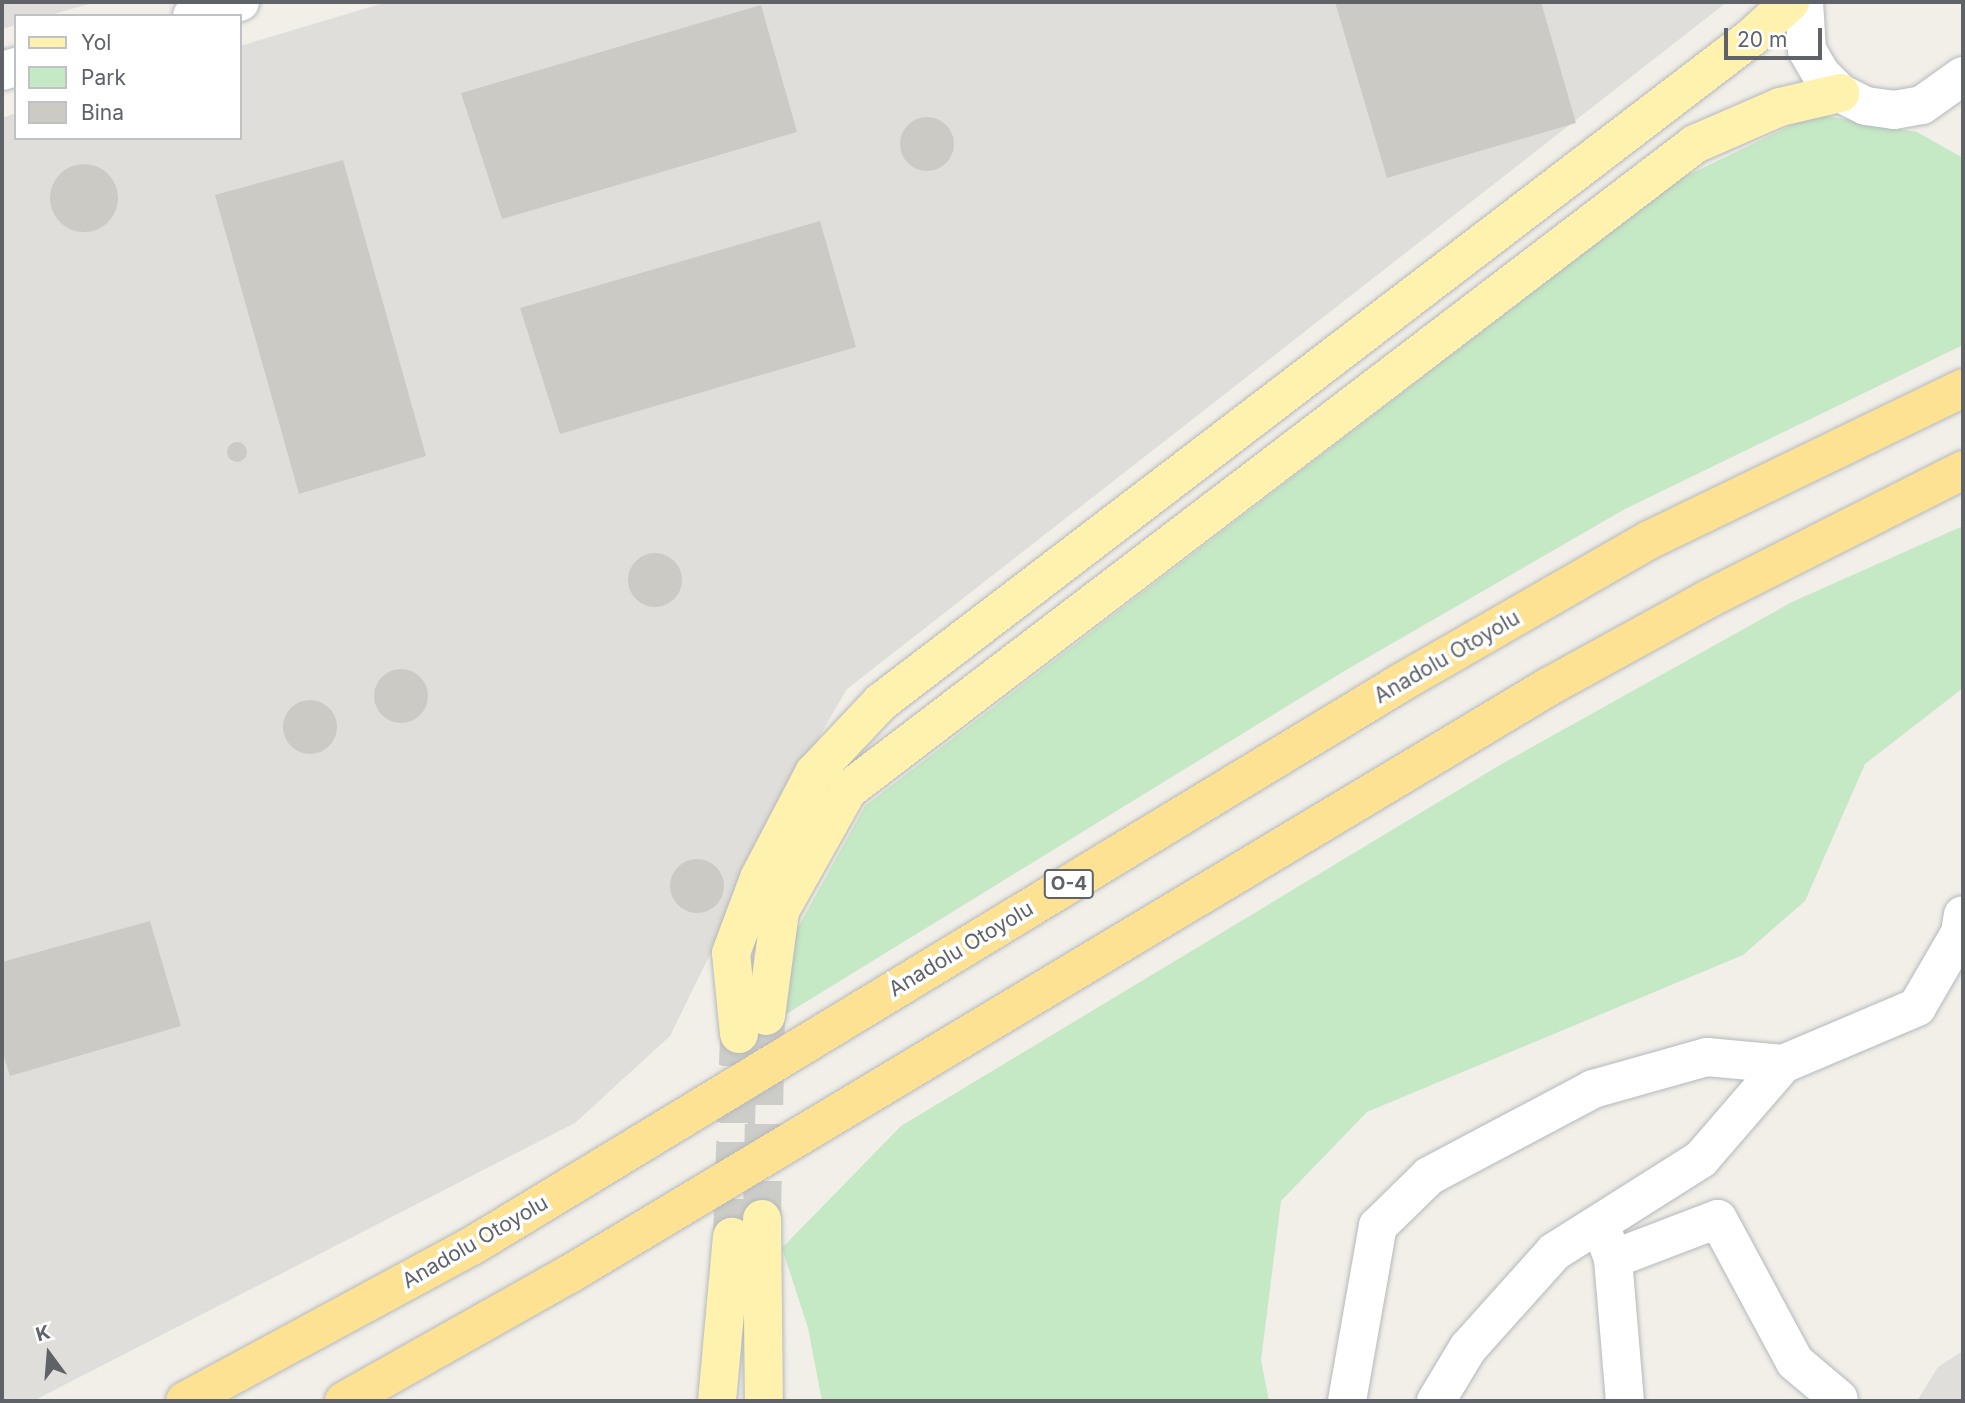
<!DOCTYPE html>
<html>
<head>
<meta charset="utf-8">
<style>
	body { margin:0 }
	#map { position:relative; width:1965px; height:1403px; overflow:hidden; background:#f1efe8; font-family:Inter,sans-serif }
	div>[style] { position:absolute }
	.industrial>* { inset:0; background:#e0deda }
	.green>* { inset:0; background:#c5e8c5 }
	.building>* { inset:0; background:#cccac5 }
	.round { border-radius:50% }
	.major-tunnel>* { height:38px; margin-top:-19px; transform-origin:0; background:repeating-linear-gradient(90deg,#ccccc8 0 38px,transparent 0 57px) }
	.roads { filter:drop-shadow(0 0 2px #b5b8bc) drop-shadow(0 0 2px #b5b8bc) }
	.minor>* { height:38px; margin:-19px; padding:0 19px; transform-origin:19px; border-radius:19px; background:#fff }
	.major>* { height:38px; margin:-19px; padding:0 19px; transform-origin:19px; border-radius:19px; background:#fff2af }
	.highway>* { height:38px; margin:-19px; padding:0 19px; transform-origin:19px; border-radius:19px; background:#fde293 }
	span { translate:-50% -50%; white-space:nowrap; text-align:center; line-height:1.15; -webkit-text-stroke:7px #fff; paint-order:stroke }
	.shield-label span { padding:2px 5px; background:#fff; border:2px solid; border-radius:5px; -webkit-text-stroke-width:0 }
	.shield-label { font-size:19px; color:#5f6368; font-weight:700 }
	.street-label { font-size:21px; color:#5f6368 }
	.frame { position:absolute; inset:0; border:4px solid #5f6368; pointer-events:none }
	.legend { position:absolute; left:14px; top:14px; width:228px; height:126px; box-sizing:border-box; background:#fff; border:2px solid #bfc1c3; margin:0; padding:9px 12px; list-style:none; font-size:21px; color:#5f6368 }
	.legend li { display:flex; align-items:center; gap:14px; height:35px }
	.legend b { width:35px; border:2px solid #bfc1c3 }
	.north { position:absolute; left:14px; top:1319px; width:70px; height:70px; -webkit-text-stroke:5px #fff; paint-order:stroke; rotate:344deg; font-size:19px; font-weight:700; line-height:28px; text-align:center; color:#5f6368 }
	.north::after { content:''; display:block; margin:auto; width:24px; height:32px; background:#5f6368; clip-path:polygon(50% 0,100% 100%,50% 72%,0 100%) }
	.scale { position:absolute; left:1724px; top:28px; width:98px; height:32px; box-sizing:border-box; border:4px solid #5f6368; border-top:0; padding-left:9px; font-size:21px; line-height:24px; white-space:nowrap; color:#5f6368; -webkit-text-stroke:5px #fff; paint-order:stroke }
</style>
</head>
<body>
<div id="map">
	<div class="industrial">
		<div style="clip-path:polygon(2px 2px,96px 2px,47px 16px,16px 16px,16px 25px,2px 29px)"></div>
		<div style="clip-path:polygon(387px 2px,1727px 2px,847px 689px,753px 850px,721px 932px,670px 1036px,575px 1123px,33px 1401px,2px 1401px,2px 118px,16px 113px,16px 138px,240px 138px,240px 46px)"></div>
		<div style="clip-path:polygon(1963px 1351px,1963px 1401px,1917px 1401px,1938px 1367px)"></div>
	</div>
	<div class="green">
		<div style="clip-path:polygon(1815px 114px,1917px 132px,1963px 158px,1963px 345px,1625px 509px,1346px 670px,783px 1016px,795px 933px,865px 806px,1680px 179px)"></div>
		<div style="clip-path:polygon(1963px 526px,1963px 688px,1865px 764px,1805px 901px,1743px 955px,1367px 1112px,1281px 1201px,1261px 1360px,1269px 1401px,822px 1401px,808px 1328px,782px 1248px,901px 1126px,1500px 765px,1792px 602px)"></div>
	</div>
	<div class="building">
		<div style="clip-path:polygon(1335px 2px,1541px 2px,1576px 123px,1387px 178px)"></div>
		<div style="clip-path:polygon(761px 5px,797px 132px,502px 219px,461px 93px)"></div>
		<div class="round" style="left:900px;top:117px;width:54px;height:54px"></div>
		<div style="clip-path:polygon(343px 160px,426px 456px,299px 494px,215px 195px)"></div>
		<div class="round" style="left:50px;top:164px;width:68px;height:68px"></div>
		<div style="clip-path:polygon(820px 221px,856px 347px,560px 434px,520px 308px)"></div>
		<div class="round" style="left:227px;top:442px;width:20px;height:20px"></div>
		<div class="round" style="left:628px;top:553px;width:54px;height:54px"></div>
		<div class="round" style="left:374px;top:669px;width:54px;height:54px"></div>
		<div class="round" style="left:283px;top:700px;width:54px;height:54px"></div>
		<div class="round" style="left:670px;top:859px;width:54px;height:54px"></div>
		<div style="clip-path:polygon(150px 921px,181px 1026px,10px 1076px,2px 1050px,2px 962px)"></div>
	</div>
	<div class="major-tunnel">
		<div style="left:762px;top:1219px;width:203px;rotate:-88.9deg"></div>
		<div style="left:732px;top:1237px;width:203px;rotate:-88deg"></div>
	</div>
	<div class="roads">
		<div class="minor">
			<div style="left:1804px;top:2px;width:48px;rotate:86.4deg"></div>
			<div style="left:1807px;top:50px;width:28px;rotate:60deg"></div>
			<div style="left:1821px;top:74px;width:27px;rotate:45deg"></div>
			<div style="left:1840px;top:93px;width:29px;rotate:27deg"></div>
			<div style="left:1866px;top:106px;width:28px;rotate:8deg"></div>
			<div style="left:1894px;top:110px;width:28px;rotate:-10deg"></div>
			<div style="left:1922px;top:105px;width:50px;rotate:-35.3deg"></div>
			<div style="left:192px;top:16px;width:50px;rotate:-16.3deg"></div>
			<div style="left:2px;top:71px;width:15px;rotate:-16deg"></div>
			<div style="left:1604px;top:1235px;width:26px;rotate:69deg"></div>
			<div style="left:1613px;top:1259px;width:143px;rotate:85.2deg"></div>
			<div style="left:1613px;top:1259px;width:112px;rotate:-20.9deg"></div>
			<div style="left:1718px;top:1219px;width:162px;rotate:61.7deg"></div>
			<div style="left:1795px;top:1362px;width:57px;rotate:40.1deg"></div>
			<div style="left:1347px;top:1401px;width:178px;rotate:-80deg"></div>
			<div style="left:1378px;top:1226px;width:71px;rotate:-44.4deg"></div>
			<div style="left:1429px;top:1176px;width:186px;rotate:-27.9deg"></div>
			<div style="left:1593px;top:1089px;width:118px;rotate:-15.7deg"></div>
			<div style="left:1707px;top:1057px;width:76px;rotate:5.3deg"></div>
			<div style="left:1436px;top:1401px;width:62px;rotate:-58.9deg"></div>
			<div style="left:1468px;top:1348px;width:129px;rotate:-48.1deg"></div>
			<div style="left:1554px;top:1252px;width:174px;rotate:-32.3deg"></div>
			<div style="left:1701px;top:1159px;width:125px;rotate:-49.2deg"></div>
			<div style="left:1783px;top:1064px;width:146px;rotate:-23deg"></div>
			<div style="left:1917px;top:1007px;width:86px;rotate:-59.8deg"></div>
			<div style="left:1960px;top:933px;width:18px;rotate:-81deg"></div>
		</div>
		<div class="major">
			<div style="left:766px;top:1016px;width:106px;rotate:-82.4deg"></div>
			<div style="left:780px;top:911px;width:139px;rotate:-60.7deg"></div>
			<div style="left:848px;top:790px;width:1065px;rotate:-37.33deg"></div>
			<div style="left:1695px;top:144px;width:93px;rotate:-23.5deg"></div>
			<div style="left:1780px;top:107px;width:62px;rotate:-13.1deg"></div>
			<div style="left:739px;top:1034px;width:81px;rotate:-95.6deg"></div>
			<div style="left:731px;top:953px;width:80px;rotate:-69.5deg"></div>
			<div style="left:759px;top:878px;width:119px;rotate:-62.4deg"></div>
			<div style="left:814px;top:773px;width:98px;rotate:-46.7deg"></div>
			<div style="left:881px;top:702px;width:1096px;rotate:-37.36deg"></div>
			<div style="left:1752px;top:37px;width:52px;rotate:-42.6deg"></div>
			<div style="left:762px;top:1219px;width:182px;rotate:89.4deg"></div>
			<div style="left:717px;top:1401px;width:165px;rotate:-84.8deg"></div>
		</div>
		<div class="highway">
			<div style="left:185px;top:1401px;width:326px;rotate:-28.4deg"></div>
			<div style="left:472px;top:1246px;width:1088px;rotate:-31.23deg"></div>
			<div style="left:1402px;top:682px;width:285px;rotate:-29.9deg"></div>
			<div style="left:1649px;top:540px;width:349px;rotate:-25.8deg"></div>
			<div style="left:344px;top:1401px;width:257px;rotate:-29.4deg"></div>
			<div style="left:568px;top:1275px;width:1145px;rotate:-30.96deg"></div>
			<div style="left:1550px;top:686px;width:180px;rotate:-28.8deg"></div>
			<div style="left:1708px;top:599px;width:286px;rotate:-26.8deg"></div>
		</div>
	</div>
	<div class="shield-label">
		<span style="left:1069px;top:884px">O-4</span>
	</div>
	<div class="street-label">
		<span style="left:1447px;top:657px;rotate:-30deg">Anadolu Otoyolu</span>
		<span style="left:961px;top:949px;rotate:-31deg">Anadolu Otoyolu</span>
		<span style="left:475px;top:1242px;rotate:-30deg">Anadolu Otoyolu</span>
	</div>
	<div class="frame"></div>
	<ul class="legend">
	<li><b style="height:9px;background:#fff2af"></b>Yol</li>
	<li><b style="height:19px;background:#c5e8c5"></b>Park</li>
	<li><b style="height:19px;background:#cccac5"></b>Bina</li>
	</ul>
	<div class="north">K</div>
	<div class="scale">20 m</div>
</div>
</body>
</html>
